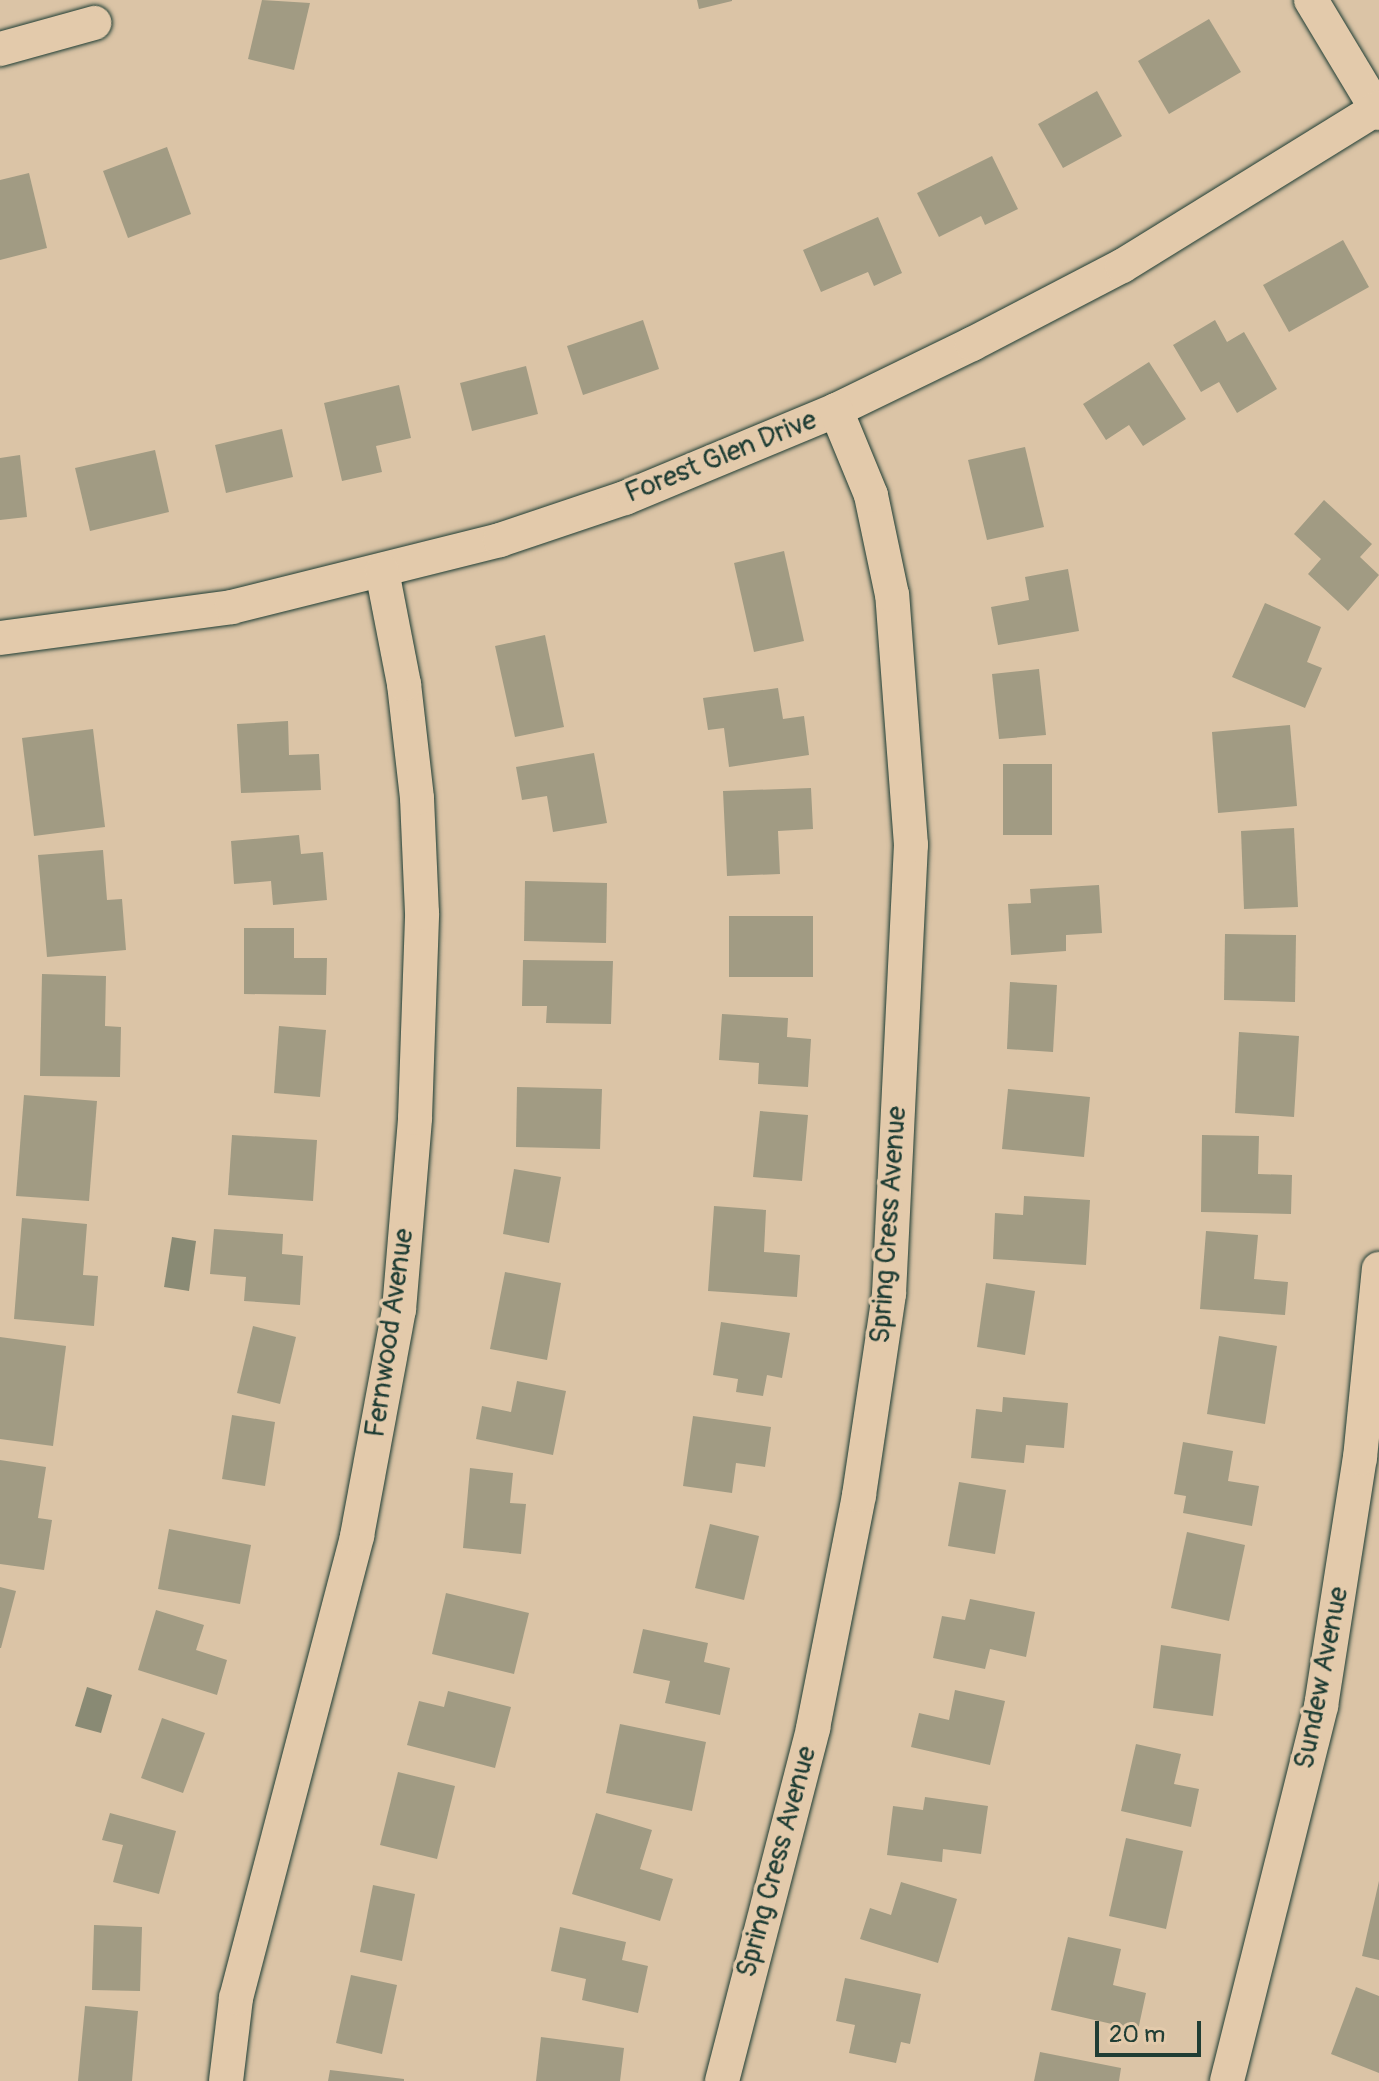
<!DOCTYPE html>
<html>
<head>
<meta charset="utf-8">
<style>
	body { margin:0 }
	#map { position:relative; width:1379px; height:2081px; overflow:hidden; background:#dbc4a6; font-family:Pangolin,sans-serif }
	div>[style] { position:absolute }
	.water>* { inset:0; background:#898a74 }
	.building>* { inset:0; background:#a19b83 }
	.roads { filter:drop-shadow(0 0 2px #1f3d34) drop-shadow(0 0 2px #1f3d34) }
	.minor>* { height:34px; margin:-17px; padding:0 17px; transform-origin:17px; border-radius:17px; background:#e3caab }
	span { translate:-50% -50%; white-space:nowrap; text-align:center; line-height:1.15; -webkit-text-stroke:7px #e3caab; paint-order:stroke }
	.street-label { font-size:28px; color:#1f3d34 }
	.scale { position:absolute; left:1095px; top:2021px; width:106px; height:36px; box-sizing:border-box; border:4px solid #1f3d34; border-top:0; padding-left:10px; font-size:24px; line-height:28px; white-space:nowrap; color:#1f3d34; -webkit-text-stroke:6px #e3caab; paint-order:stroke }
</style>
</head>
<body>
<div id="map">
	<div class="water">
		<div style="clip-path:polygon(172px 1237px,196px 1241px,189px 1291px,164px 1287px)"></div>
		<div style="clip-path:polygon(87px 1687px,112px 1695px,101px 1733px,75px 1726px)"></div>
	</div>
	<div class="building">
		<div style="clip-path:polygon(262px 0,310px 3px,294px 70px,248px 59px)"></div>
		<div style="clip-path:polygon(697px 0,732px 0,732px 1px,699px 9px)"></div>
		<div style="clip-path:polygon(1209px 19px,1241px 72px,1169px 114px,1138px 61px)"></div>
		<div style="clip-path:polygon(1097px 91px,1122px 136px,1063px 168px,1038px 124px)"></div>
		<div style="clip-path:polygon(167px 147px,191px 214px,128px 238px,103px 171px)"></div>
		<div style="clip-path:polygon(992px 156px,1018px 209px,985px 225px,981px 216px,939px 237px,917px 193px)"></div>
		<div style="clip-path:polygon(29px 173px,47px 248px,0 260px,0 180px)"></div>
		<div style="clip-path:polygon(878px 217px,902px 273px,874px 286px,868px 272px,821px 292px,803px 250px)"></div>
		<div style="clip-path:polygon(1343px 240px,1369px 287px,1289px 332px,1263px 285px)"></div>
		<div style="clip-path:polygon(643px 320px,659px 369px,583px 395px,567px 346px)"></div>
		<div style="clip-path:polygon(1215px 320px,1227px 342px,1244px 332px,1277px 389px,1237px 413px,1219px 382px,1201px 392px,1173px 345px)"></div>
		<div style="clip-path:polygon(1149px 362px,1186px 419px,1143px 446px,1129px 425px,1106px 440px,1083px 404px)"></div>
		<div style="clip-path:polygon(526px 366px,538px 414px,472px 431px,460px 383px)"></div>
		<div style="clip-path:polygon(399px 385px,411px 438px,376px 446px,382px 472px,342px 481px,324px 403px)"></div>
		<div style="clip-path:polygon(282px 429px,293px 477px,226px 493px,215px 445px)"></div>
		<div style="clip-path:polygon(1025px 447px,1044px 527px,987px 540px,968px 460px)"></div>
		<div style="clip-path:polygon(155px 450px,169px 512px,90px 531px,75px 468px)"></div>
		<div style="clip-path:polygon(20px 455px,27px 517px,0 520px,0 458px)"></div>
		<div style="clip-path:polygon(1324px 500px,1372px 544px,1360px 557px,1379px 575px,1348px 611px,1308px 574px,1321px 559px,1294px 534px)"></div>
		<div style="clip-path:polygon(784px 551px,804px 641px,754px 652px,734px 563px)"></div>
		<div style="clip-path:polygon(1068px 569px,1079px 631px,998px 645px,991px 607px,1029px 600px,1025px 577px)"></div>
		<div style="clip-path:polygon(1265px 603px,1321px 627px,1307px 662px,1322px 668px,1305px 708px,1232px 677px)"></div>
		<div style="clip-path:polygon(545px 635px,564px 727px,515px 737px,495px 646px)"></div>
		<div style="clip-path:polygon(1039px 669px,1046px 735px,999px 739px,992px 674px)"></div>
		<div style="clip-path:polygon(778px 688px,783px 719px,804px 716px,809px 755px,729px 767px,724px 728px,708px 730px,703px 698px)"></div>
		<div style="clip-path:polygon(288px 721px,289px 755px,319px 754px,321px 790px,241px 793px,237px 724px)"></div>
		<div style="clip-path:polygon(1290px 725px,1297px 806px,1218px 813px,1212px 732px)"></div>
		<div style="clip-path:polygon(93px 729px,105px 827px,34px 836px,22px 738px)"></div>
		<div style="clip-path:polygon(594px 753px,607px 823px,553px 832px,547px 796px,522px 800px,516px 767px)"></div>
		<div style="clip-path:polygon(1003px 764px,1052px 764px,1052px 835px,1003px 835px)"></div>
		<div style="clip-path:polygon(811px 788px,813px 829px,778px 831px,780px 874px,727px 876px,723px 791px)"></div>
		<div style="clip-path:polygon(1294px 828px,1298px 907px,1244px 909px,1241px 831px)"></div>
		<div style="clip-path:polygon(299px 835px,301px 854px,323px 852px,327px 900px,273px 905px,271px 881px,234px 884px,231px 841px)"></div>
		<div style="clip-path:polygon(103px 850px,107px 900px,122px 899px,126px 950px,47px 957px,38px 855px)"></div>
		<div style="clip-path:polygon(525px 881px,607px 883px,606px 943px,524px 941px)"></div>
		<div style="clip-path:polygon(1099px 885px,1102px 933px,1066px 935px,1066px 951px,1011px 955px,1008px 904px,1031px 903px,1030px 889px)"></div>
		<div style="clip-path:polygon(729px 916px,813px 916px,813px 977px,729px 977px)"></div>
		<div style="clip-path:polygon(244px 928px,294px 928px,294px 958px,327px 958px,326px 995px,244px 994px)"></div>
		<div style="clip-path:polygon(1225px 934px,1296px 935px,1295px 1002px,1224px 1000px)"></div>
		<div style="clip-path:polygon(523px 960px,613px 961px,611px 1024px,546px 1023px,547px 1006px,522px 1006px)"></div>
		<div style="clip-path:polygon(42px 974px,106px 976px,105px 1026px,121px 1027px,120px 1077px,40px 1076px)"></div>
		<div style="clip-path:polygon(1010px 982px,1057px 985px,1053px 1052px,1007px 1049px)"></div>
		<div style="clip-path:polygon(722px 1014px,788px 1018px,787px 1037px,811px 1039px,808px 1087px,758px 1084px,759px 1063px,719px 1060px)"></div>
		<div style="clip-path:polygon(279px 1026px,326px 1030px,320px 1097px,274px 1093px)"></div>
		<div style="clip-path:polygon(1239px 1032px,1299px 1036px,1294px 1117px,1235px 1113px)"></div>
		<div style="clip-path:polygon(517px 1087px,602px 1089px,600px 1149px,516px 1147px)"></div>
		<div style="clip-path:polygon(1008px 1089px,1090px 1097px,1084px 1157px,1002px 1149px)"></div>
		<div style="clip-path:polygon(24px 1095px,97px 1101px,89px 1201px,16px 1196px)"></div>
		<div style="clip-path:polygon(760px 1111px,808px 1115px,802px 1181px,753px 1177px)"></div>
		<div style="clip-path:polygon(232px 1135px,317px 1140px,313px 1201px,228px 1195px)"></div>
		<div style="clip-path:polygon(1202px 1135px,1259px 1136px,1258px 1174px,1292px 1175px,1291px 1214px,1201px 1212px)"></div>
		<div style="clip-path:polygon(514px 1169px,561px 1177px,549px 1243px,503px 1234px)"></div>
		<div style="clip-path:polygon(1024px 1196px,1090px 1200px,1086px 1265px,993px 1259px,995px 1213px,1023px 1215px)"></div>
		<div style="clip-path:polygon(714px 1206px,766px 1210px,764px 1252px,800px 1255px,797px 1297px,708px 1291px)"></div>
		<div style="clip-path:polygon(22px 1218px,87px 1224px,83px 1275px,98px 1276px,94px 1326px,14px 1319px)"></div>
		<div style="clip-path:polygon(214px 1229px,283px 1234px,282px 1254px,303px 1256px,300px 1305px,244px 1301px,246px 1277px,210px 1274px)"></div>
		<div style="clip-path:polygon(1206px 1231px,1258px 1235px,1254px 1279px,1288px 1282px,1285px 1315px,1200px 1309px)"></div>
		<div style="clip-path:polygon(505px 1272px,561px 1283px,547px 1360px,490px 1349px)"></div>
		<div style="clip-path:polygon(986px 1283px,1035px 1291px,1025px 1355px,977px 1347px)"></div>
		<div style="clip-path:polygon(721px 1322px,790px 1333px,782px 1378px,767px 1375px,763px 1396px,736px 1392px,738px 1379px,713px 1375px)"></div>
		<div style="clip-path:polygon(253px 1326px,296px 1337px,280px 1404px,237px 1393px)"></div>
		<div style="clip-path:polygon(1219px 1336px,1277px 1346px,1265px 1424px,1207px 1414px)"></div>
		<div style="clip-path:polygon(0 1337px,66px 1346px,53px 1446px,0 1439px)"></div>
		<div style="clip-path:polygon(517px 1381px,566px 1391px,553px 1455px,476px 1439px,482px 1406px,511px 1412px)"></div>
		<div style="clip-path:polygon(1003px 1397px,1068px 1403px,1064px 1448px,1026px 1445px,1024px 1463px,971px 1458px,976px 1409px,1002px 1412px)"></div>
		<div style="clip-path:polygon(232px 1415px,275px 1422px,265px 1486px,222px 1479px)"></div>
		<div style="clip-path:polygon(693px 1416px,771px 1427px,765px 1467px,736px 1463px,732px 1493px,683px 1486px)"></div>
		<div style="clip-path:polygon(1183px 1442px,1233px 1451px,1228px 1481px,1259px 1486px,1252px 1526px,1183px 1513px,1186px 1496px,1174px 1494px)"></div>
		<div style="clip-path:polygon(0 1460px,46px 1467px,38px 1518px,52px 1520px,44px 1570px,0 1564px)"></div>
		<div style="clip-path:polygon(470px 1468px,513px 1473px,510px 1503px,526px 1504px,521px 1554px,463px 1548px)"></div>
		<div style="clip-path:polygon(959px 1482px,1006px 1490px,995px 1554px,948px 1546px)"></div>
		<div style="clip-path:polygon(710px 1524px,759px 1536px,744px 1600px,695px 1588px)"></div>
		<div style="clip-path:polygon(169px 1529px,251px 1545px,240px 1604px,158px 1589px)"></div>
		<div style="clip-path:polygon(1187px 1532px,1245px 1545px,1229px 1621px,1171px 1608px)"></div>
		<div style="clip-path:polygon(0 1587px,16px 1591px,1px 1648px,0 1648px)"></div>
		<div style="clip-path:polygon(446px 1593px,529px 1613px,514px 1674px,432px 1654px)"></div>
		<div style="clip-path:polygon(970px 1599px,1035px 1612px,1026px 1657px,990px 1649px,985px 1669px,933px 1658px,942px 1616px,965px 1620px)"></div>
		<div style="clip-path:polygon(156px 1610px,204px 1625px,196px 1650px,227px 1660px,217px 1695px,138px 1670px)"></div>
		<div style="clip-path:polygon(643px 1629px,708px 1643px,704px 1662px,730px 1668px,720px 1715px,665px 1703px,670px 1681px,633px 1673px)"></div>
		<div style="clip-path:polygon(1161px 1645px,1221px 1654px,1213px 1716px,1153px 1708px)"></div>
		<div style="clip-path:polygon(955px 1690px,1005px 1701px,990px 1765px,911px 1747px,919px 1713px,949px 1720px)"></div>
		<div style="clip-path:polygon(448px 1691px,511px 1707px,495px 1768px,407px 1745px,419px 1701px,444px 1707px)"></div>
		<div style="clip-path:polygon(162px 1718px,205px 1733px,183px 1793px,141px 1778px)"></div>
		<div style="clip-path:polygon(620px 1724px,706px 1742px,692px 1811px,606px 1793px)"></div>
		<div style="clip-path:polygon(1136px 1744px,1181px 1754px,1174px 1784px,1199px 1789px,1191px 1827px,1121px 1811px)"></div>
		<div style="clip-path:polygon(398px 1772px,455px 1786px,437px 1859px,380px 1845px)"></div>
		<div style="clip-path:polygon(925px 1797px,988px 1806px,981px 1854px,943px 1849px,942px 1862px,887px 1855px,893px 1806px,923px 1810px)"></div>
		<div style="clip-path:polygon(110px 1813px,176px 1831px,159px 1894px,113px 1882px,123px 1845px,102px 1840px)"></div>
		<div style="clip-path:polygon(596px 1813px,652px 1830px,640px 1869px,673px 1879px,660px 1921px,572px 1894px)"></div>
		<div style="clip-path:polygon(1126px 1838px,1183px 1851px,1166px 1929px,1109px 1916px)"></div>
		<div style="clip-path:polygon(1379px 1881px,1379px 1960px,1362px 1956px)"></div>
		<div style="clip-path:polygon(901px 1882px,957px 1899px,938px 1963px,860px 1939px,870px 1908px,891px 1915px)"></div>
		<div style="clip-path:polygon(373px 1885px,415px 1894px,402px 1961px,360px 1952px)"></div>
		<div style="clip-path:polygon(94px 1925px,142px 1927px,140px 1991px,92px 1990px)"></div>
		<div style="clip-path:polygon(560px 1927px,626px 1942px,622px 1960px,648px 1966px,638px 2013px,582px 2000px,586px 1979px,551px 1971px)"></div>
		<div style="clip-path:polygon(1068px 1937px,1121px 1949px,1113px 1985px,1146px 1993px,1138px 2030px,1051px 2010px)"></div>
		<div style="clip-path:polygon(351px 1975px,397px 1985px,382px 2054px,336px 2043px)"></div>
		<div style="clip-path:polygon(845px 1978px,921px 1994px,910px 2044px,901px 2042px,896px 2063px,849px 2053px,855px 2025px,836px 2021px)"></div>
		<div style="clip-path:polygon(1356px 1987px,1379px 1996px,1379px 2073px,1331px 2054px)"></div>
		<div style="clip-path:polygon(85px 2006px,138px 2011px,132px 2081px,78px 2081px)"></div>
		<div style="clip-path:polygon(541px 2037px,624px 2048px,620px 2081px,536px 2081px)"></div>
		<div style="clip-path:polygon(1040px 2052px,1121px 2068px,1119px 2081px,1034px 2081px)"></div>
		<div style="clip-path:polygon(330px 2070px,404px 2079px,404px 2081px,328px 2081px)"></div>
	</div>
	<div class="roads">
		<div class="minor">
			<div style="left:1311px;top:0;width:132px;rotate:59deg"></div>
			<div style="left:0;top:49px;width:98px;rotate:-15.5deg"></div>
			<div style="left:0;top:638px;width:234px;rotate:-7.6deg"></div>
			<div style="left:232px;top:607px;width:276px;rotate:-14deg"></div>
			<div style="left:500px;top:540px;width:132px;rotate:-18.6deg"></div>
			<div style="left:625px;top:498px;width:229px;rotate:-22.6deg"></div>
			<div style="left:836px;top:410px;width:151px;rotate:-25.9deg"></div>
			<div style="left:972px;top:344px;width:169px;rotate:-27.5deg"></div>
			<div style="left:1122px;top:266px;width:302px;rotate:-31.7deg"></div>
			<div style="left:226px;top:2081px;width:84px;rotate:-83.1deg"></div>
			<div style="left:236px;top:1998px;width:478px;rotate:-75.3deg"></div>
			<div style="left:357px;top:1536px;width:230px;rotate:-79.5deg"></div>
			<div style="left:399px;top:1310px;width:193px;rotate:-85.2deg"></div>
			<div style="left:415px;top:1118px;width:205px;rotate:-88deg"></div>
			<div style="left:422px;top:913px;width:115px;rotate:-92.5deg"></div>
			<div style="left:417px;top:798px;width:115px;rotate:-96.5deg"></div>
			<div style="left:404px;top:684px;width:115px;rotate:-101deg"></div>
			<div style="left:722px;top:2081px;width:365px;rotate:-75.5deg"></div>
			<div style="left:813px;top:1728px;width:237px;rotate:-78.8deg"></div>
			<div style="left:859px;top:1495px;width:203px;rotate:-81.5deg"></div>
			<div style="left:889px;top:1294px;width:450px;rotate:-87.2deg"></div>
			<div style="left:911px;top:845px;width:251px;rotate:-94.3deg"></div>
			<div style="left:892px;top:595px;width:102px;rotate:-101.9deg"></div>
			<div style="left:871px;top:495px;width:92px;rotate:-112.4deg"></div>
			<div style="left:1227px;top:2081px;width:387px;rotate:-75.9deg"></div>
			<div style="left:1321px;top:1706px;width:251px;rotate:-81.1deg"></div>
			<div style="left:1360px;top:1458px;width:190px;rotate:-84.3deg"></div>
		</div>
	</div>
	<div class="street-label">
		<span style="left:721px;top:457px;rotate:-22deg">Forest Glen Drive</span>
		<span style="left:889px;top:1225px;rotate:-86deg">Spring Cress Avenue</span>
		<span style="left:390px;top:1333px;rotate:-82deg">Fernwood Avenue</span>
		<span style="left:1322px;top:1678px;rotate:-79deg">Sundew Avenue</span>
		<span style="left:777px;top:1862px;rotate:-75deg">Spring Cress Avenue</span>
	</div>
	<div class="scale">20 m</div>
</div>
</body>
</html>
